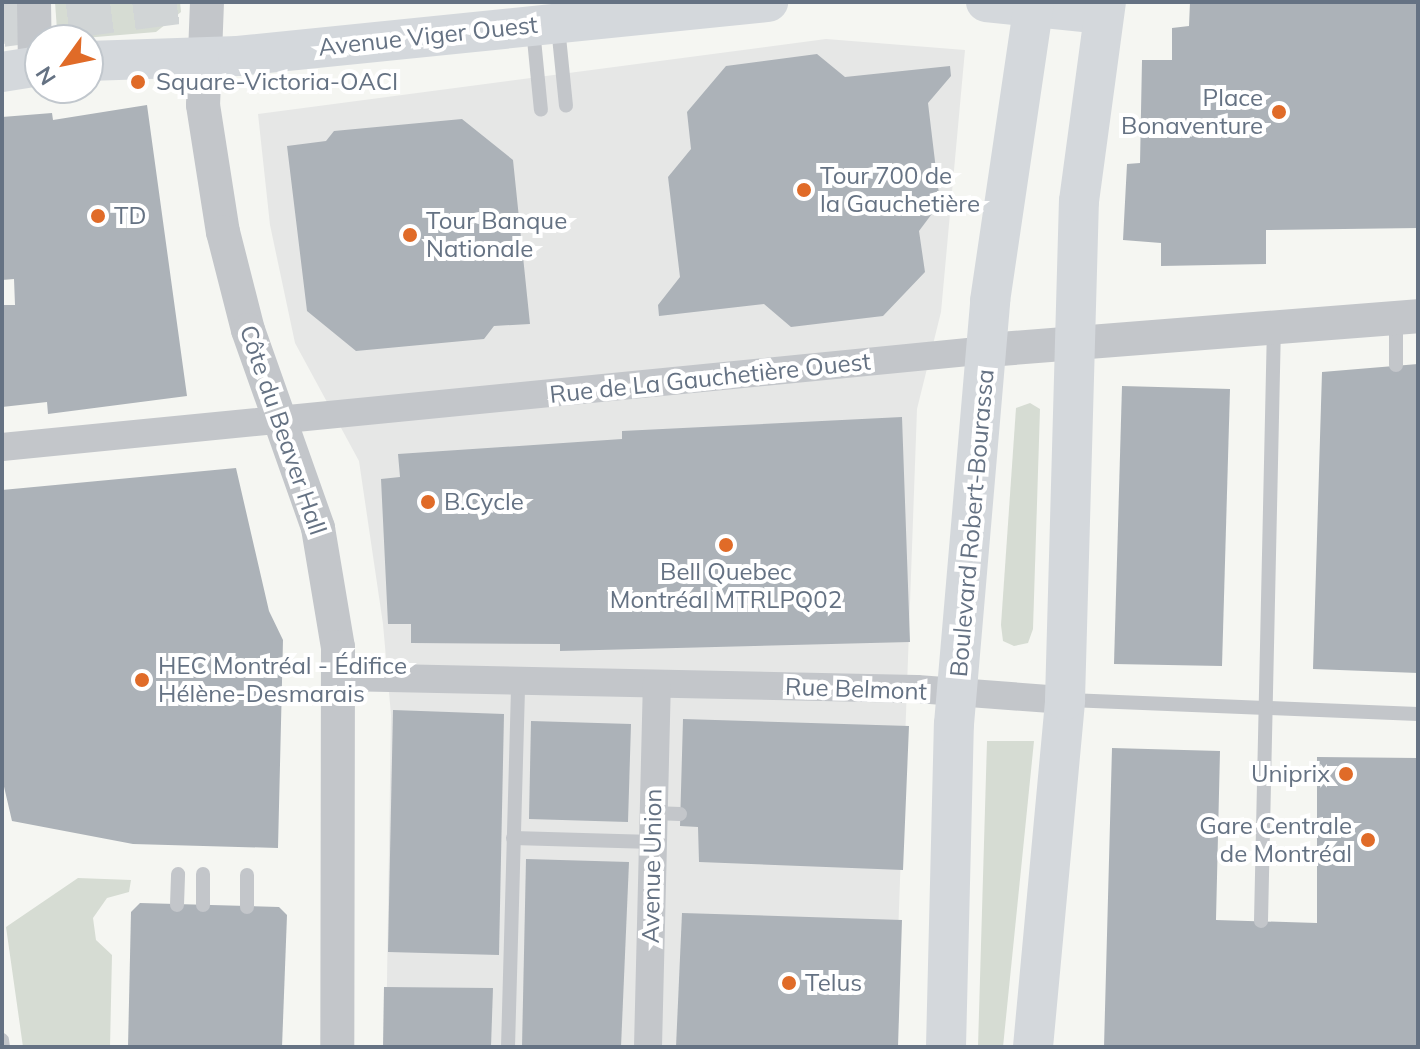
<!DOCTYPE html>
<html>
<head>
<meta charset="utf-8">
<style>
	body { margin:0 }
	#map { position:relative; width:1420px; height:1049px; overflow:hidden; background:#f5f6f2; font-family:Mulish,sans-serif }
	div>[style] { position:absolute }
	.built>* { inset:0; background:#e6e7e6 }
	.green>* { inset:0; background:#d6dcd3 }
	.building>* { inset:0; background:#acb2b8 }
	.trunk-tunnel>* { height:44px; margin-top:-22px; transform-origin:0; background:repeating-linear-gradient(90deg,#d1d5d6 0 44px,transparent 0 66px) }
	.service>* { height:14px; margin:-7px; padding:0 7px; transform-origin:7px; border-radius:7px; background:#c3c6ca }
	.minor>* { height:28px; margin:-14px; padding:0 14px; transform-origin:14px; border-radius:14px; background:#c3c6ca }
	.tertiary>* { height:34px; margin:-17px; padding:0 17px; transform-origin:17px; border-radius:17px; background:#c3c6ca }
	.secondary>* { height:40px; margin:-20px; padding:0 20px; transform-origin:20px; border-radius:20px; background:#d4d8dc }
	.dots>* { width:22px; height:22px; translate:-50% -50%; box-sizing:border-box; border:4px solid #fff; border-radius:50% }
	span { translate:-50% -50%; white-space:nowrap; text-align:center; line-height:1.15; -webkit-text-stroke:8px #fff; paint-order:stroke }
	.street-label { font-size:24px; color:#657283 }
	.poi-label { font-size:24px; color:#657283 }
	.left { translate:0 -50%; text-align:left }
	.right { translate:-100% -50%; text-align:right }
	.frame { position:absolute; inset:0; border:4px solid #657283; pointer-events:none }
	.north { position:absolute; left:24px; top:24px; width:80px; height:80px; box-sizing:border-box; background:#fff; border:2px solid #c1c7cd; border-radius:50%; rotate:237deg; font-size:22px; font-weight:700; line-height:32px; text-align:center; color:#657283 }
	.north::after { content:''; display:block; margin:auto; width:28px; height:36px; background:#e06b28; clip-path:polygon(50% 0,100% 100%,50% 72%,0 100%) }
</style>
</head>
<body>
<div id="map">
	<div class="built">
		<div style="clip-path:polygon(826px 39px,965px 50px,941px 312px,917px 409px,894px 1047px,386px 1047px,391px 715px,383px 624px,359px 461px,295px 343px,270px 225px,258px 114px)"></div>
	</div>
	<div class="green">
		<div style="clip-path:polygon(55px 2px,180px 2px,181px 12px,156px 32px,72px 39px,57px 30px)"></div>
		<div style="clip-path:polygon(1030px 403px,1040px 409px,1033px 629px,1028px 643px,1014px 646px,1003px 641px,1001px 625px,1016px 408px)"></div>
		<div style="clip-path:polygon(987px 741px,1034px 741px,1003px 1047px,978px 1047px)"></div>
		<div style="clip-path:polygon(78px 878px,131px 880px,129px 892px,107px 898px,93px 918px,96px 940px,112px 955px,110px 1047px,23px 1047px,6px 927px)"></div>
	</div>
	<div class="building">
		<div style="clip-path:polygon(1190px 2px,1418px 2px,1418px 228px,1266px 230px,1266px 264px,1161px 266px,1161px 243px,1123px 240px,1127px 164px,1140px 163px,1142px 60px,1172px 60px,1172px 28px,1189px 26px)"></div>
		<div style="clip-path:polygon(817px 54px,845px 77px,950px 66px,951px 76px,928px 103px,940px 203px,919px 231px,925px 272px,883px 316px,791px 327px,764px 304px,659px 316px,658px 305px,680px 277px,668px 177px,691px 149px,687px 112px,726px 66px)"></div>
		<div style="clip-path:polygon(147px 105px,187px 396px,48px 414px,47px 402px,2px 407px,2px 305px,15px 305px,14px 279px,2px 280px,2px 117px,52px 113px,53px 120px)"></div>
		<div style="clip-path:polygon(462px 119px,513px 160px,530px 324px,494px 326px,484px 339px,356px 351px,307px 311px,287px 146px,326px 141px,334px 131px)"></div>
		<div style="clip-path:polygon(1418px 364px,1418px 673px,1313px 669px,1322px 372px)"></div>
		<div style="clip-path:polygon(1122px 386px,1230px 389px,1222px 666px,1114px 664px)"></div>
		<div style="clip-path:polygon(902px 417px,910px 642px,560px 651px,560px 644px,411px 643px,411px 624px,388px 624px,381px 479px,400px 477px,398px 454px,622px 439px,622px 431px)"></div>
		<div style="clip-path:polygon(236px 468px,269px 611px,283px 640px,278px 848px,133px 844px,12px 821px,2px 778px,2px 490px)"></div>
		<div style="clip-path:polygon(393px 710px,504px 714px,499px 955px,388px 952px)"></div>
		<div style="clip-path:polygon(683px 719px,909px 726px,903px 870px,699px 862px,698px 827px,680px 826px)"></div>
		<div style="clip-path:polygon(531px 721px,631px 724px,628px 822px,529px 819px)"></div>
		<div style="clip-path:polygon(1112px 748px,1220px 751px,1216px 920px,1317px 923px,1317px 757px,1418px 758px,1418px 1047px,1104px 1047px)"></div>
		<div style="clip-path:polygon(526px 859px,629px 862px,621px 1047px,522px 1047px)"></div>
		<div style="clip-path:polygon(140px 903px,279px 907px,287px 915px,282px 1047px,128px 1047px,131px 912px)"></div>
		<div style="clip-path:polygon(682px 913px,902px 920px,898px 1047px,676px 1047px)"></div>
		<div style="clip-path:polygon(384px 987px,493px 988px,491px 1047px,383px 1047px)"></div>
	</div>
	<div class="trunk-tunnel">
		<div style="left:2px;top:25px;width:177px;rotate:-7.4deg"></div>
	</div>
	<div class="service">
		<div style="left:558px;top:27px;width:79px;rotate:84.2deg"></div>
		<div style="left:533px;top:29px;width:81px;rotate:84.4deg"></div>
		<div style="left:1396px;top:318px;width:47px;rotate:90deg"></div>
		<div style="left:1069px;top:700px;width:349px;rotate:2.3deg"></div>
		<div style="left:654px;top:813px;width:26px;rotate:2deg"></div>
		<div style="left:513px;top:838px;width:140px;rotate:1.6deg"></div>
		<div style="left:203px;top:874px;width:31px;rotate:90deg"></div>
		<div style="left:247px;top:875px;width:32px;rotate:90deg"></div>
		<div style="left:177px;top:905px;width:31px;rotate:-88deg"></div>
		<div style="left:1261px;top:921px;width:596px;rotate:-88.75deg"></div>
		<div style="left:2px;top:1040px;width:7px;rotate:82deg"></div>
		<div style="left:508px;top:1047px;width:366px;rotate:-88.4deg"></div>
	</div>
	<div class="minor">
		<div style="left:2px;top:447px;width:991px;rotate:-5.62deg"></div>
		<div style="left:341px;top:677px;width:576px;rotate:1.19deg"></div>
		<div style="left:917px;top:689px;width:148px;rotate:4.3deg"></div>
		<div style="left:648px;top:1047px;width:363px;rotate:-88.6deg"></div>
	</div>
	<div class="tertiary">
		<div style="left:34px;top:2px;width:65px;rotate:89.1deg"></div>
		<div style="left:207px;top:2px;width:103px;rotate:92.2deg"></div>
		<div style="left:203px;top:105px;width:129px;rotate:81.1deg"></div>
		<div style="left:223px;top:232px;width:101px;rotate:75.7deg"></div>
		<div style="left:248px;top:330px;width:210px;rotate:70.5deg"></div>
		<div style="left:318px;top:528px;width:121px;rotate:80.5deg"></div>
		<div style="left:338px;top:647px;width:400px;rotate:90.1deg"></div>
		<div style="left:988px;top:350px;width:431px;rotate:-4.5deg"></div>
	</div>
	<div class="secondary">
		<div style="left:986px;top:2px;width:118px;rotate:5.9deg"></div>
		<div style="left:88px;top:61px;width:150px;rotate:-1.9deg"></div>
		<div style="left:238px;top:56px;width:533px;rotate:-5.82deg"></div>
		<div style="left:2px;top:72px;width:38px;rotate:-9deg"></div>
		<div style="left:946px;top:1047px;width:323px;rotate:-88.6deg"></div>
		<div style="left:954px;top:724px;width:425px;rotate:-85.1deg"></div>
		<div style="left:990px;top:301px;width:302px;rotate:-81.6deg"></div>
		<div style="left:1033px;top:1047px;width:348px;rotate:-84.7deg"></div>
		<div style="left:1065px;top:700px;width:499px;rotate:-88.4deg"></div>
		<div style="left:1079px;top:201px;width:201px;rotate:-82.3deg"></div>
	</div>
	<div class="dots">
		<div style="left:138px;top:82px;background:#e06b28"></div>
		<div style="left:1279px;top:112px;background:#e06b28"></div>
		<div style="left:804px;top:190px;background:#e06b28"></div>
		<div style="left:98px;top:216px;background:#e06b28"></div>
		<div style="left:410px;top:235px;background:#e06b28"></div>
		<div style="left:428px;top:502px;background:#e06b28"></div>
		<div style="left:726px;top:545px;background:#e06b28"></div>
		<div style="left:142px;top:680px;background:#e06b28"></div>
		<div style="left:1346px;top:774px;background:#e06b28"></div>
		<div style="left:1368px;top:840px;background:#e06b28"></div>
		<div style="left:789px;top:983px;background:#e06b28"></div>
	</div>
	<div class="street-label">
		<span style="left:428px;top:36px;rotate:-6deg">Avenue Viger Ouest</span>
		<span style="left:710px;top:378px;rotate:-6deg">Rue de La Gauchetière Ouest</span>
		<span style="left:283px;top:430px;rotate:71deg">Côte du Beaver Hall</span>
		<span style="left:972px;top:523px;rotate:-85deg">Boulevard Robert-Bourassa</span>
		<span style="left:856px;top:689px;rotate:2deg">Rue Belmont</span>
		<span style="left:652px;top:866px;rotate:-89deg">Avenue Union</span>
	</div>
	<div class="poi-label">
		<span class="left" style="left:156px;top:82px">Square-Victoria-OACI</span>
		<span class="right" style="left:1263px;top:112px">Place<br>Bonaventure</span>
		<span class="left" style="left:820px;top:190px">Tour 700 de<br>la Gauchetière</span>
		<span class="left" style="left:114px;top:216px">TD</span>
		<span class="left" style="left:426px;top:235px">Tour Banque<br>Nationale</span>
		<span class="left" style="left:444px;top:502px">B.Cycle</span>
		<span style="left:726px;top:586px">Bell Quebec<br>Montréal MTRLPQ02</span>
		<span class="left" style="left:158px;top:680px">HEC Montréal - Édifice<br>Hélène-Desmarais</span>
		<span class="right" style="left:1330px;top:774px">Uniprix</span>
		<span class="right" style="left:1352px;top:840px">Gare Centrale<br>de Montréal</span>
		<span class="left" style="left:805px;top:983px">Telus</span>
	</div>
	<div class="frame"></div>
	<div class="north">N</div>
</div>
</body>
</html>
